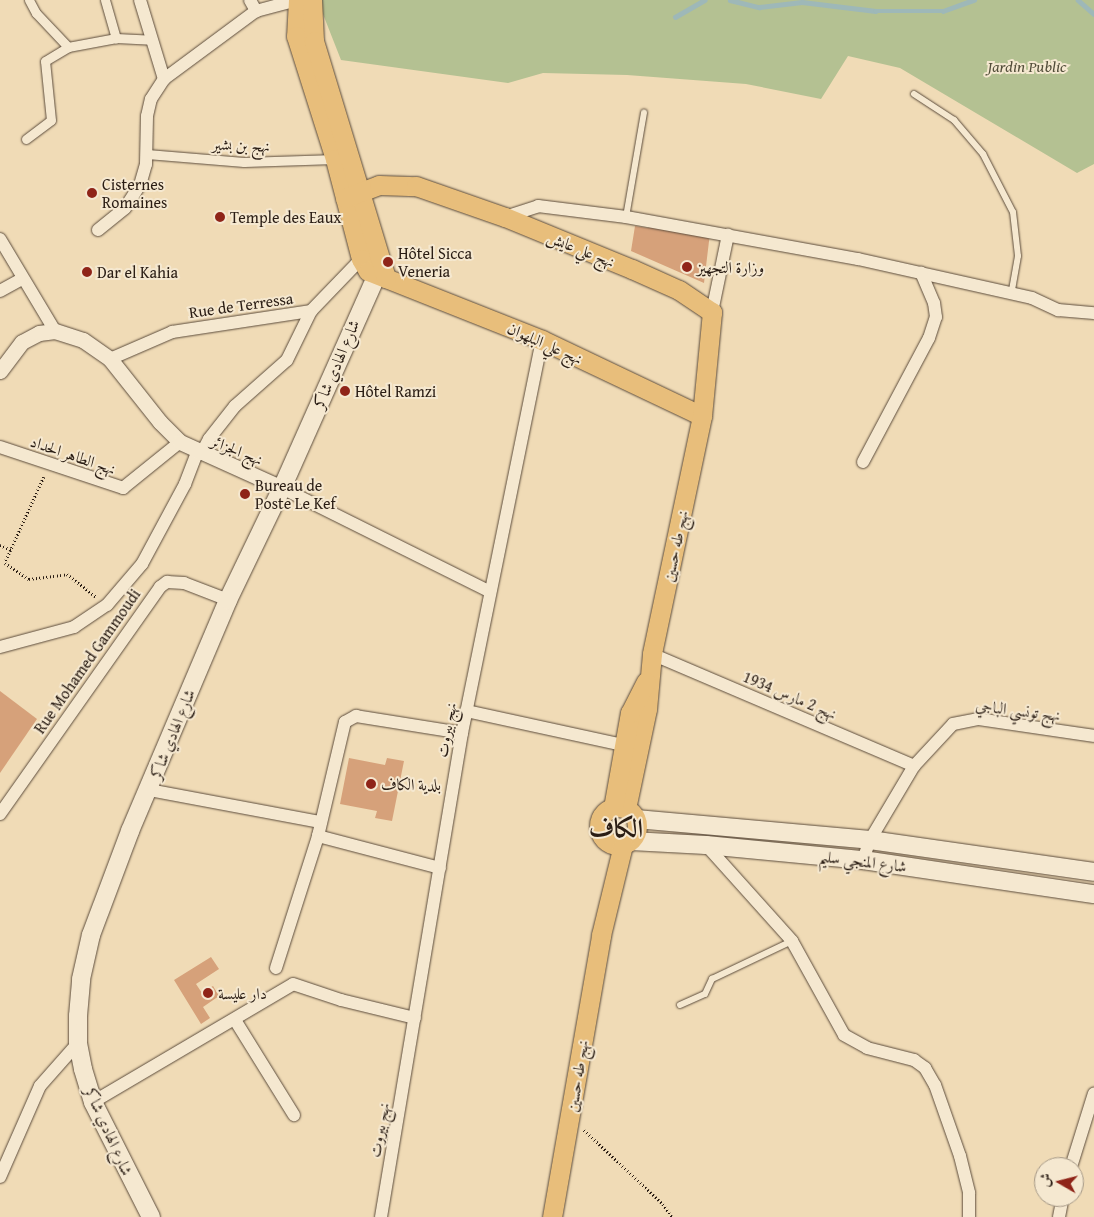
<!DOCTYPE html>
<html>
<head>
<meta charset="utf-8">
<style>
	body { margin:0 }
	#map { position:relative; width:1094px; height:1217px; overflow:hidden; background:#f0dbb6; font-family:"Gentium Book Plus",Amiri,serif }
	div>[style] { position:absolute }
	.green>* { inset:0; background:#b4c192 }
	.stream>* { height:4.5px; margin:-2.25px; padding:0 2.25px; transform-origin:2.25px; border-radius:2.25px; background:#9eb8b8 }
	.building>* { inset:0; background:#d6a17a }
	.path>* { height:2.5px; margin-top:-1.25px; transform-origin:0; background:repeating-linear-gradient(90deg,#2a1d14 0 1px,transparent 0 3.5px) }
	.roads { filter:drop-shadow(0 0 1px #5c4c3c) drop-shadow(0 0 1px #5c4c3c) }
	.service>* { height:6px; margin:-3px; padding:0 3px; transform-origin:3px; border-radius:3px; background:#f5e8d0 }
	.pedestrian>* { height:9px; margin:-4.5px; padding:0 4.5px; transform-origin:4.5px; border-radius:4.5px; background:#f5e8d0 }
	.minor>* { height:12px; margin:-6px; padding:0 6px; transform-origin:6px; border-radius:6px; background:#f5e8d0 }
	.tertiary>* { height:15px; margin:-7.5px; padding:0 7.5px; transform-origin:7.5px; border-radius:7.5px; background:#f5e8d0 }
	.secondary>* { height:18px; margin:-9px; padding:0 9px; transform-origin:9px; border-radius:9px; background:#f5e8d0 }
	.primary>* { height:19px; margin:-9.5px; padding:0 9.5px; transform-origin:9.5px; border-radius:9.5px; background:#e8be7b }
	.primary>.ring { margin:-9.5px; padding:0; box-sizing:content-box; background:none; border:19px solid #e8be7b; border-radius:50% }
	.dots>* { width:14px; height:14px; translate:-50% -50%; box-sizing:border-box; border:2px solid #f5e8d0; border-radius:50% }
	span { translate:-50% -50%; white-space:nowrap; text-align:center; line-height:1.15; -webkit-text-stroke:4px #f5e8d0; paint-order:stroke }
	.park-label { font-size:16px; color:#534e3a; font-style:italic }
	.street-label { font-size:16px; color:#2a1d14 }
	.poi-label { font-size:16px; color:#2a1d14 }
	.left { translate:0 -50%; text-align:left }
	.town-label { font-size:26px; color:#2a1d14; font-weight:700 }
	.north { position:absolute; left:1034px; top:1157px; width:50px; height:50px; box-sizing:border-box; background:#f5e8d0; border:1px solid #a49785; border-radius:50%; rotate:278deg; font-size:14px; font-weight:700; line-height:20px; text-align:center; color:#2a1d14 }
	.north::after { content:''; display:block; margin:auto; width:18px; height:22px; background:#8f2418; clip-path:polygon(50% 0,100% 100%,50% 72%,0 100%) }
</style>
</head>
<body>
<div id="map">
	<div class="green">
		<div style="clip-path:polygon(321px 0,1094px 0,1094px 164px,1077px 173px,900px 68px,848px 56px,821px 99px,746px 84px,627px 75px,543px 73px,508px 83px,341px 60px,319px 4px)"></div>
	</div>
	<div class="stream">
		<div style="left:730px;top:0;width:30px;rotate:14deg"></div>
		<div style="left:759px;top:7px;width:43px;rotate:-6.6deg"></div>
		<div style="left:802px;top:2px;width:74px;rotate:7deg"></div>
		<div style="left:875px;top:11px;width:68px"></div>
		<div style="left:943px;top:11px;width:33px;rotate:-20deg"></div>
		<div style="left:1078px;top:0;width:21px;rotate:41deg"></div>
		<div style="left:675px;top:17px;width:34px;rotate:-30deg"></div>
	</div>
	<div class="building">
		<div style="clip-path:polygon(649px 221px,710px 233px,704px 283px,631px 251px,635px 226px,648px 228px)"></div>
		<div style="clip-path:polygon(0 691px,37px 719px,0 773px)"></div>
		<div style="clip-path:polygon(349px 758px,385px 765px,387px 758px,404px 761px,392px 821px,375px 818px,377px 811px,340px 804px)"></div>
		<div style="clip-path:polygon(211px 957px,219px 969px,196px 984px,202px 993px,213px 986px,219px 996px,203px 1007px,210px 1018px,201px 1024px,174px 980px)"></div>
	</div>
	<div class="path">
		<div style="left:44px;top:477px;width:94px;rotate:114.4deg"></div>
		<div style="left:5px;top:563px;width:29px;rotate:34deg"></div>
		<div style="left:29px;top:579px;width:38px;rotate:-7deg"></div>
		<div style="left:67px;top:574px;width:37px;rotate:38deg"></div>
		<div style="left:0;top:545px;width:12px;rotate:24deg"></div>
		<div style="left:584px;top:1130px;width:108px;rotate:43.1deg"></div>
		<div style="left:663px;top:1204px;width:16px;rotate:55deg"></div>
	</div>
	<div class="roads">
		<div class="service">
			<div style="left:914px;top:94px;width:48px;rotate:33deg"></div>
			<div style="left:954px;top:120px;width:45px;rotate:49.5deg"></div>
			<div style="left:983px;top:154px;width:65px;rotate:62.7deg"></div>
			<div style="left:1013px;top:212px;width:44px;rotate:83.5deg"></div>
			<div style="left:1018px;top:256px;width:39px;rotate:100deg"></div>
			<div style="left:626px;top:217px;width:106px;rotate:-80.2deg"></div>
			<div style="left:680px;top:1005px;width:27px;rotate:-24deg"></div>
			<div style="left:705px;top:994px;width:17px;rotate:-65deg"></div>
			<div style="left:712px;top:979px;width:89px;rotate:-25.4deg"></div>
		</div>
		<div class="pedestrian">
			<div style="left:29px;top:0;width:15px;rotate:62deg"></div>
			<div style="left:36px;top:13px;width:47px;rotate:46.7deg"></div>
			<div style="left:105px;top:0;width:40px;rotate:74deg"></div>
			<div style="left:26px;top:139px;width:31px;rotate:-37deg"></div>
			<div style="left:51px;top:120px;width:59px;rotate:-95.8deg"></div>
			<div style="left:45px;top:61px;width:27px;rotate:-31deg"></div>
			<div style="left:68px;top:47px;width:49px;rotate:-10.6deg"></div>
			<div style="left:116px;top:38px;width:35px;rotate:3deg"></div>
			<div style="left:147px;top:154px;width:97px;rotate:4.7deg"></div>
			<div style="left:244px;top:162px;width:91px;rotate:-1.9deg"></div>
		</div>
		<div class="minor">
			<div style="left:140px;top:0;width:83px;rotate:73.1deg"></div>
			<div style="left:250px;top:0;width:13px;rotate:61deg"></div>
			<div style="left:505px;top:217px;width:35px;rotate:-18deg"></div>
			<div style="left:538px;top:206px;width:89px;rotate:7.1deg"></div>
			<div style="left:626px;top:217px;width:236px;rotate:10.3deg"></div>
			<div style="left:858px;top:259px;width:178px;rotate:12.6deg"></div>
			<div style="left:1032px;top:298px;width:29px;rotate:25deg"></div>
			<div style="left:1058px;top:310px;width:36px;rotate:5deg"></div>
			<div style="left:98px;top:230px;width:35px;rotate:-39deg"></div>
			<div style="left:125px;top:208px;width:27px;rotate:-57deg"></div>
			<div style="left:140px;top:185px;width:22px;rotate:-74deg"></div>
			<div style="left:146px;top:164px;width:48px;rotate:-88.8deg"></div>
			<div style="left:147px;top:116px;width:17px;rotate:-77deg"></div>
			<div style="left:151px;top:99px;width:24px;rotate:-57deg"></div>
			<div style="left:164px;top:79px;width:114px;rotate:-36.5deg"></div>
			<div style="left:256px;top:11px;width:42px;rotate:-15deg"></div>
			<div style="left:0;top:239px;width:107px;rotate:59.1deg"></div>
			<div style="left:0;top:291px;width:26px;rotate:-29deg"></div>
			<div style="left:712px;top:312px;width:79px;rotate:-78.3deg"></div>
			<div style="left:110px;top:359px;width:68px;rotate:-23.5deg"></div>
			<div style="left:172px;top:332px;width:141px;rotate:-8.6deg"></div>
			<div style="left:311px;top:311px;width:72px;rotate:-46.1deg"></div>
			<div style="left:0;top:447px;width:130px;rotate:18.4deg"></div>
			<div style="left:123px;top:488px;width:73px;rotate:-38.9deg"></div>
			<div style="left:201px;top:454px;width:17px;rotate:-62deg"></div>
			<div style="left:209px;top:439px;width:42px;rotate:-51.8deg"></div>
			<div style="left:235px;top:406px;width:69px;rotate:-41.5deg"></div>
			<div style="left:287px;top:360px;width:55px;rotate:-63.9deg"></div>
			<div style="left:863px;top:462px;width:140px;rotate:-62deg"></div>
			<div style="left:929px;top:338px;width:22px;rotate:-72deg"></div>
			<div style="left:936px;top:317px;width:14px;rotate:-98deg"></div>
			<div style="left:934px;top:303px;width:33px;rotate:-113deg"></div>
			<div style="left:282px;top:488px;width:231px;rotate:26.5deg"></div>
			<div style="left:0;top:647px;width:77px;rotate:-15.1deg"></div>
			<div style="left:74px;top:627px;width:40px;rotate:-34deg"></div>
			<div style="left:107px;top:605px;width:54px;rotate:-49.5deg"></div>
			<div style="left:142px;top:564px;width:91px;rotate:-61.7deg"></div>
			<div style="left:185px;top:484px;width:34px;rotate:-69deg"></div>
			<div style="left:652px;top:654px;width:285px;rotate:23.1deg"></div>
			<div style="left:466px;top:711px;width:161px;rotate:12.2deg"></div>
			<div style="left:149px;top:790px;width:174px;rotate:10.6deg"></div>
			<div style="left:0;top:814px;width:278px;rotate:-54.8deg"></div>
			<div style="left:160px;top:587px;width:9px;rotate:-36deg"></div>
			<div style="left:167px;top:582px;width:17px;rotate:3deg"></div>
			<div style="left:184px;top:583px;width:47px;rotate:21.1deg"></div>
			<div style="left:318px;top:836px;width:126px;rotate:14.7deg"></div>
			<div style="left:706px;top:845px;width:129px;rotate:48.1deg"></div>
			<div style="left:792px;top:941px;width:107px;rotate:61deg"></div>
			<div style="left:844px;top:1035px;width:26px;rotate:29deg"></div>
			<div style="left:867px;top:1048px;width:49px;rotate:14.3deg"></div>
			<div style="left:914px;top:1060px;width:14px;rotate:36deg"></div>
			<div style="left:925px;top:1068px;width:20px;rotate:60deg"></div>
			<div style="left:935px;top:1085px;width:75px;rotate:70.6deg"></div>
			<div style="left:960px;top:1156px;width:38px;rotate:76deg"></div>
			<div style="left:969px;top:1193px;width:24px;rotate:90deg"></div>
			<div style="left:863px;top:860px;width:21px;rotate:-71deg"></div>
			<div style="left:870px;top:840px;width:86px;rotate:-59.3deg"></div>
			<div style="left:914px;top:766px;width:57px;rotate:-47.1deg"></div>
			<div style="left:953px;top:724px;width:25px;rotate:-11deg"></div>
			<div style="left:978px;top:719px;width:117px;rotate:8.3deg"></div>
			<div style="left:276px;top:968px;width:139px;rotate:-72.3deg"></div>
			<div style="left:318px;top:836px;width:117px;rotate:-76.7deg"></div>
			<div style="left:345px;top:722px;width:13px;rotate:-29deg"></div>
			<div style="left:356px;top:716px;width:107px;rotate:9.1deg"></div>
			<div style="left:235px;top:1020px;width:112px;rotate:58.2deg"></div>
			<div style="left:93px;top:1102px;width:232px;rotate:-30.5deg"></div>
			<div style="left:293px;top:984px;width:51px;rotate:18.4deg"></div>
			<div style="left:341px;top:1000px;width:76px;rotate:13.7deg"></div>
			<div style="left:1071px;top:1167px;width:77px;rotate:-72.7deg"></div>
			<div style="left:0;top:1177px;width:99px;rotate:-66.3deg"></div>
			<div style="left:40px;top:1086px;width:57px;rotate:-48.5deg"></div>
			<div style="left:381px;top:1217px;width:491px;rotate:-80.5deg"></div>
			<div style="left:462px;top:733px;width:401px;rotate:-78.5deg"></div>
			<div style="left:1059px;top:1217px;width:20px;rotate:-79deg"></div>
		</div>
		<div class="tertiary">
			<div style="left:0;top:371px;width:36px;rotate:-53deg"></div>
			<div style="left:22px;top:342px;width:19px;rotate:-28deg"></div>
			<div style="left:39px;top:333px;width:16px;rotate:-7deg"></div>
			<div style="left:55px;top:331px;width:29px;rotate:18deg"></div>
			<div style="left:83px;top:340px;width:33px;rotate:35deg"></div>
			<div style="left:110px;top:359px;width:80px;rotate:51.6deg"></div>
			<div style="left:160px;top:422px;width:28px;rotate:45deg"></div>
			<div style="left:180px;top:442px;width:112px;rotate:24.3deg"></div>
		</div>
		<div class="secondary">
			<div style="left:636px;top:819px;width:235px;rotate:5.1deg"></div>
			<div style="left:870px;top:840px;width:226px;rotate:8.1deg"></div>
			<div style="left:631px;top:841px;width:75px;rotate:3.1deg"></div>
			<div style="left:706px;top:845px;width:158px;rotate:5.5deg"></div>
			<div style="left:863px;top:860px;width:233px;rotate:8.4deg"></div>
			<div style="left:151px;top:1217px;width:129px;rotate:-116.8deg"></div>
			<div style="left:93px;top:1102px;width:34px;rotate:-107deg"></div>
			<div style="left:83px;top:1069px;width:26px;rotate:-101deg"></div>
			<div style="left:78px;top:1043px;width:27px;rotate:-90deg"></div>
			<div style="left:78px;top:1016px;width:37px;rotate:-85deg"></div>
			<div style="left:81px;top:979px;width:45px;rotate:-77.2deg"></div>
			<div style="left:91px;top:935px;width:111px;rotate:-69.4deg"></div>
			<div style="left:130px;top:831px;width:251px;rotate:-67deg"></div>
			<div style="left:228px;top:600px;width:124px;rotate:-64.3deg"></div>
			<div style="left:282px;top:488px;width:246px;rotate:-66deg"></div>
		</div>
		<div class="primary">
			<div style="left:298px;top:0;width:36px;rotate:93deg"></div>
			<div style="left:296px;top:36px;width:129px;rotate:72.4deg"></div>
			<div style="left:335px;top:159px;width:103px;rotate:75.4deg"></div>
			<div style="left:361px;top:259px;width:14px;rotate:60deg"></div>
			<div style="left:368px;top:271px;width:187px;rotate:21.6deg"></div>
			<div style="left:542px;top:340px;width:177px;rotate:25.4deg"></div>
			<div style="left:312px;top:0;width:41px;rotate:87.2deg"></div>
			<div style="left:314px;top:41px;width:248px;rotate:73.1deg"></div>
			<div style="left:345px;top:198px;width:36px;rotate:-21deg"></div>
			<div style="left:379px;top:185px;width:37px;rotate:2deg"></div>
			<div style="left:416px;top:186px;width:94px;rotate:19.2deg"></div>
			<div style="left:505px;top:217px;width:137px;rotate:22.3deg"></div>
			<div style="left:632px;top:269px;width:51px;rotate:24.1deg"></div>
			<div style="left:679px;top:290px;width:40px;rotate:34deg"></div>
			<div style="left:712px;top:312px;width:104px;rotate:95.5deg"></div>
			<div style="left:702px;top:416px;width:243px;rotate:101.9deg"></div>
			<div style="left:652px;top:654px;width:55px;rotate:95.2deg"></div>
			<div style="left:647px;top:709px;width:102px;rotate:101.9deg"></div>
			<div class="ring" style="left:599px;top:807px;width:19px;height:19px"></div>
			<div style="left:613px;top:808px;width:97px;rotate:-79.9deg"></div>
			<div style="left:630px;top:713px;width:35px;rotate:-63deg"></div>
			<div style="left:552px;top:1217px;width:286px;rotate:-80.1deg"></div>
			<div style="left:601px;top:935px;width:93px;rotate:-76.3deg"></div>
		</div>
	</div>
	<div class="dots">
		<div style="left:92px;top:193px;background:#8f2418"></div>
		<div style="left:220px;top:217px;background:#8f2418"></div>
		<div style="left:388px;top:262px;background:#8f2418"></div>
		<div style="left:687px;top:267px;background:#8f2418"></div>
		<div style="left:87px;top:272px;background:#8f2418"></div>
		<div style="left:345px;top:391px;background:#8f2418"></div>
		<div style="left:245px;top:494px;background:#8f2418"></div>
		<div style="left:371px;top:784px;background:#8f2418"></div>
		<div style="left:208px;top:993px;background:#8f2418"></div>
	</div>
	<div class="park-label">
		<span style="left:1027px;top:66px">Jardin Public</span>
	</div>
	<div class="street-label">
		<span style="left:241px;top:145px;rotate:2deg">نهج بن بشير</span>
		<span style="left:581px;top:249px;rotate:22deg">نهج علي عايش</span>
		<span style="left:241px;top:305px;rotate:-8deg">Rue de Terressa</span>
		<span style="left:545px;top:343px;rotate:24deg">نهج علي البلهوان</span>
		<span style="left:336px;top:364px;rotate:-67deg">شارع الهادي شاكر</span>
		<span style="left:237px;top:450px;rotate:22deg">نهج الجزائر</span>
		<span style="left:73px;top:455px;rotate:19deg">نهج الطاهر الحداد</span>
		<span style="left:675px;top:546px;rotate:-78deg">نهج طه حسين</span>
		<span style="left:87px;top:661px;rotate:-55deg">Rue Mohamed Gammoudi</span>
		<span style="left:790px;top:695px;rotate:23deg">نهج 2 مارس 1934</span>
		<span style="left:1018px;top:710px;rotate:7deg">نهج تونسي الباجي</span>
		<span style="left:446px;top:730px;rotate:-80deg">نهج بيروت</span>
		<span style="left:172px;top:734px;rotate:-68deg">شارع الهادي شاكر</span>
		<span style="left:863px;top:861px;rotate:7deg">شارع المنجي سليم</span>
		<span style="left:577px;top:1076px;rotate:-81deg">نهج طه حسين</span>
		<span style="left:379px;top:1130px;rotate:-80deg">نهج بيروت</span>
		<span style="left:109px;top:1131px;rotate:66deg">شارع الهادي شاكر</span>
	</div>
	<div class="poi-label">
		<span class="left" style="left:102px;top:193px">Cisternes<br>Romaines</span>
		<span class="left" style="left:230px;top:217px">Temple des Eaux</span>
		<span class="left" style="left:398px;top:262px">Hôtel Sicca<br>Veneria</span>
		<span class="left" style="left:697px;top:267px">وزارة التجهيز</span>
		<span class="left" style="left:97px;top:272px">Dar el Kahia</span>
		<span class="left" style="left:355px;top:391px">Hôtel Ramzi</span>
		<span class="left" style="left:255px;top:494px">Bureau de<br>Poste Le Kef</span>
		<span class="left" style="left:381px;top:784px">بلدية الكاف</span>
		<span class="left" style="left:218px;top:993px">دار عليسة</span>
	</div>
	<div class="town-label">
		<span style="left:616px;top:828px">الكاف</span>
	</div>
	<div class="north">ش</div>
</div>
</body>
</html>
